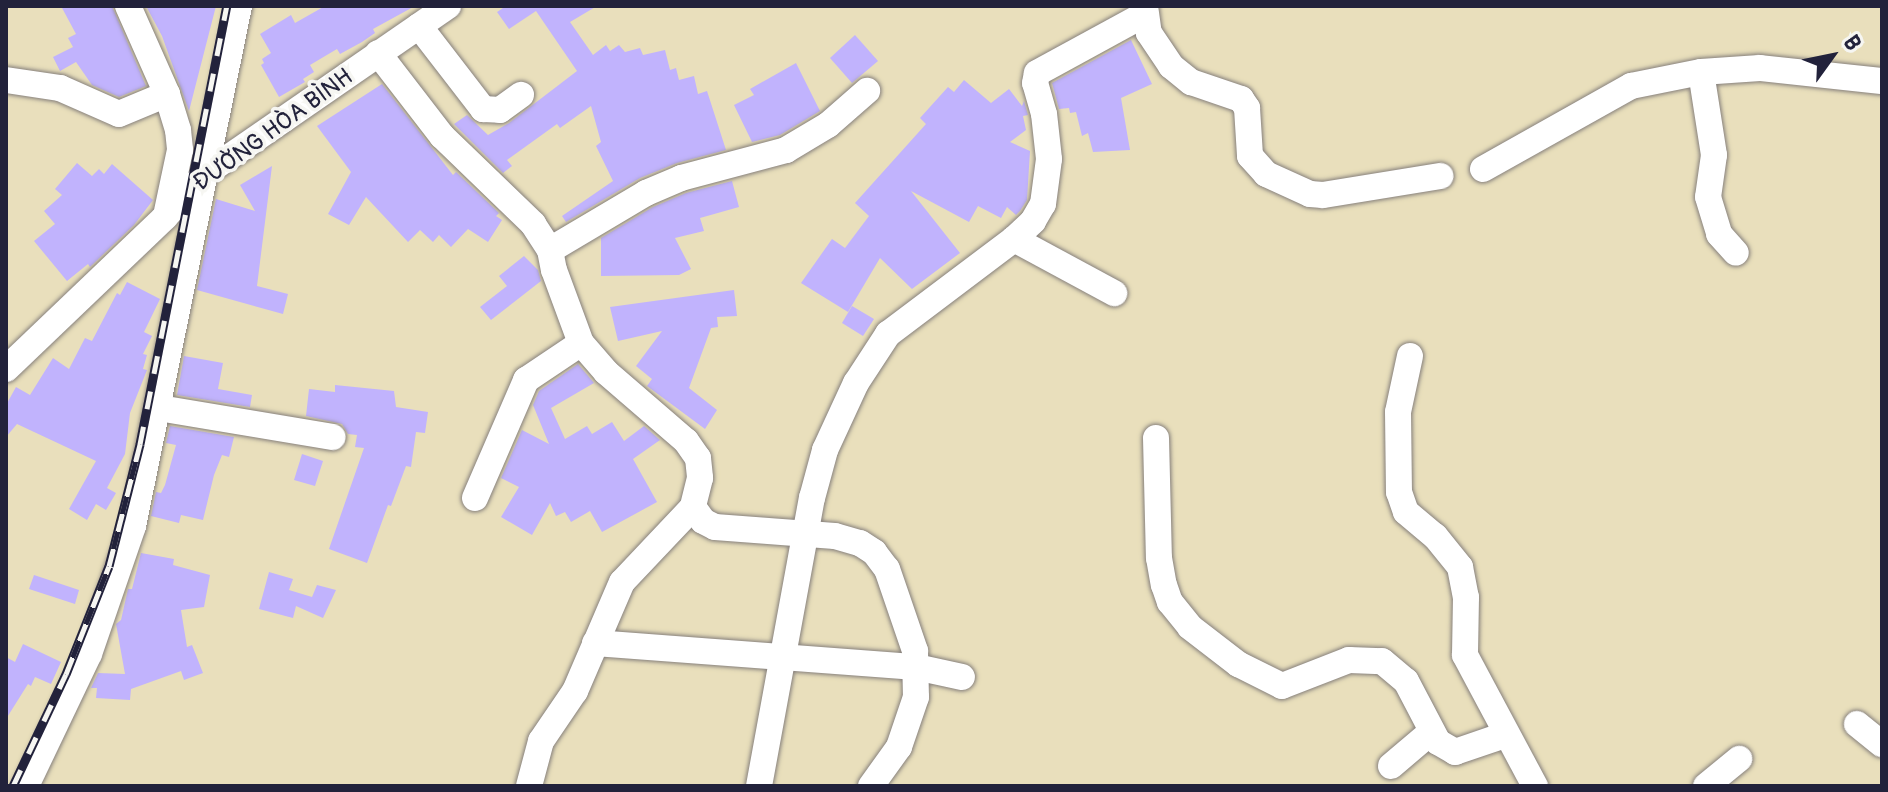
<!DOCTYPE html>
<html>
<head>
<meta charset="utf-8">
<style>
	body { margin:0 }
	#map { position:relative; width:1888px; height:792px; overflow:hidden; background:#e9dfbc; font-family:Pangolin,sans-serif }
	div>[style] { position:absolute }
	.building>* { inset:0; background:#c1b3fd }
	.roads { filter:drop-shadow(0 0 2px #86807c) drop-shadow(0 0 2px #86807c) }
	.minor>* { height:26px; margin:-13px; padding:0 13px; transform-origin:13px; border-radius:13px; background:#fff }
	.rail>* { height:9px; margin-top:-4.5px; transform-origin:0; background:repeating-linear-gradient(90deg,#f6f6f2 0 18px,#22223b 0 36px); box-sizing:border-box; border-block:2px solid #22223b }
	span { translate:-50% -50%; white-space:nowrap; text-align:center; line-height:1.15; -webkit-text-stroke:7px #f6f6f2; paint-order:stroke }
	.street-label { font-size:24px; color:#22223b }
	.frame { position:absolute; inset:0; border:8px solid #22223b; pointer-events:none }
	.north { position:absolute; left:1792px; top:16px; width:80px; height:80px; -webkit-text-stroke:6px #f6f6f2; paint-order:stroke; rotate:57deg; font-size:22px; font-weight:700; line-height:32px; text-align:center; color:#22223b }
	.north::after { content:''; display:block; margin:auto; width:28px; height:36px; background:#22223b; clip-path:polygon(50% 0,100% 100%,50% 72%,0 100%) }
</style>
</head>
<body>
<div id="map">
	<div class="building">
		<div style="clip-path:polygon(61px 6px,112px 6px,146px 86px,119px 97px,92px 85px,76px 62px,60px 71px,53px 57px,73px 47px,68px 38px,76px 34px)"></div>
		<div style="clip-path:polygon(146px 6px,216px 6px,189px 111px,162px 36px)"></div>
		<div style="clip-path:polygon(325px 6px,415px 6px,373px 29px,375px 33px,362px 42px,340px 54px,337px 49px,310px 65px,314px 72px,303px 79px,305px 82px,279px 97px,261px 65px,264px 63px,262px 59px,271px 53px,260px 34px,291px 15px,295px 23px)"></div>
		<div style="clip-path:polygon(506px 6px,597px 6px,570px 22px,593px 55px,606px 45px,610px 51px,619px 45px,625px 52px,640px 48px,643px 55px,665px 50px,670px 70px,676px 68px,679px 80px,694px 76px,698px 94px,707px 91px,726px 150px,677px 163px,640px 178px,566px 222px,562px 216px,613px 181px,596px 146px,601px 142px,591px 106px,560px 128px,557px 124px,507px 160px,512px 166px,503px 173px,454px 124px,467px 115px,488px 135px,509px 123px,577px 71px,536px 11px,509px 29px,497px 12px)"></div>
		<div style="clip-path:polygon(855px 35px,878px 61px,852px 83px,830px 58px)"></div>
		<div style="clip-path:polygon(1131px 40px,1152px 84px,1121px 98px,1130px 150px,1093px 152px,1088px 133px,1082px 136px,1076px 112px,1070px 113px,1069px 108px,1059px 109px,1052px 83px)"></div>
		<div style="clip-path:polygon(796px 63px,820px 111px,780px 135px,752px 142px,734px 105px,754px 95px,750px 89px)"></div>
		<div style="clip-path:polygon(964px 80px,991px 103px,1009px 89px,1022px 106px,1024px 101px,1028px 115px,1023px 116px,1026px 130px,1010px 142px,1030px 151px,1027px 200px,1020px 211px,1016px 215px,1007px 207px,1001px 218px,978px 206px,969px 222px,911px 191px,960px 253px,912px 289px,880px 258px,848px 312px,801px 283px,832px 239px,845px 248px,869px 216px,855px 203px,926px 124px,920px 118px,948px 87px,954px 92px)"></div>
		<div style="clip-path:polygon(382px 84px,453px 175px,456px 172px,499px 213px,496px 216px,502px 220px,488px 242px,468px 229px,451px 247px,439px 235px,433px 242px,420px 230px,408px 242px,366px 197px,349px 225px,328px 214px,351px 172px,317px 126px)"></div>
		<div style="clip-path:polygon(77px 163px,92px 176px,99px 169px,104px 174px,112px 164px,153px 200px,134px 225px,90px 267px,88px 264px,67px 281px,34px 241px,55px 224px,44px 211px,62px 195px,55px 189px)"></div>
		<div style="clip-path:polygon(272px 166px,257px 286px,288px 294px,283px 314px,197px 290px,216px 199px,255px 211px,240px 185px)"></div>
		<div style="clip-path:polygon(732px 181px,739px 207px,700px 218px,704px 231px,675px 238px,691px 269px,679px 275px,601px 276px,601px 238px,653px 207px,686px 193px)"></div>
		<div style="clip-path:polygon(524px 256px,538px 270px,541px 281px,491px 320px,480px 307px,507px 286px,499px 276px)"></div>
		<div style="clip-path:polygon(127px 282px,160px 299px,144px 332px,152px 336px,143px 354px,147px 355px,143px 369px,147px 370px,130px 413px,125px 454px,107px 488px,116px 493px,106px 510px,96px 504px,87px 520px,69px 509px,96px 461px,17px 424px,6px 437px,6px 405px,16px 387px,30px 395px,53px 358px,69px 369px,85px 338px,92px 341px,117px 293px,120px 295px)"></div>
		<div style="clip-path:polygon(734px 290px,737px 316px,717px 317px,718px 327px,711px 328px,689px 388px,717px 410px,705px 429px,647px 386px,652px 379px,636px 366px,662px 331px,618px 341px,610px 307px)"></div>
		<div style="clip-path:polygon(852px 306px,874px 319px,863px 336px,842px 323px)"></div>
		<div style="clip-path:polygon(184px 356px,223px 363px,218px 389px,252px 395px,250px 407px,177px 395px)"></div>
		<div style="clip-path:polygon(578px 364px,594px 383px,551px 408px,565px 439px,587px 426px,592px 434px,612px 422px,624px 441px,644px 426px,660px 440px,633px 459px,657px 502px,602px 532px,590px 511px,571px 522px,565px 512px,556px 516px,550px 503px,532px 535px,501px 517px,519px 487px,501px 478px,522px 430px,549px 444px,533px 405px,539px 391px)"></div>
		<div style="clip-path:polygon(335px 385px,394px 391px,396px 407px,428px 412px,425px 433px,416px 432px,411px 467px,406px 466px,391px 506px,388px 505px,367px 563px,329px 549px,364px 448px,355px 447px,357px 435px,348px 434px,342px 424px,306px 416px,309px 389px,335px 392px)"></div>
		<div style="clip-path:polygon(170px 426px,234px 437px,229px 457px,222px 455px,214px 475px,203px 520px,181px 515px,179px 523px,151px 516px,156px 492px,161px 493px,165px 485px,176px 445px,166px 443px)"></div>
		<div style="clip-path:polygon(302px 454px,323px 461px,315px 486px,294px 480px)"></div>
		<div style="clip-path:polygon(141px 553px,174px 559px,173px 565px,210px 575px,204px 607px,181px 610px,187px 647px,192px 645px,203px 673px,184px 680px,181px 671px,131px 689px,130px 700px,96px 698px,97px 688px,91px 688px,98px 673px,125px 674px,116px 624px,121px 620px,128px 589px,132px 589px)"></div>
		<div style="clip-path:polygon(269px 572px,293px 579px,289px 590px,312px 597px,317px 585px,336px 590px,323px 618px,296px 606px,293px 618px,259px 609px)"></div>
		<div style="clip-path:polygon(34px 575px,79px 590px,75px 604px,29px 589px)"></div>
		<div style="clip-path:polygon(23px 644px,61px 662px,51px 684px,35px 677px,31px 686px,28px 684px,6px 719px,6px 657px,15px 662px)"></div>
	</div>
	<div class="roads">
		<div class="minor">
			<div style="left:128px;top:6px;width:96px;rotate:66.1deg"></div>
			<div style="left:167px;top:94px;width:38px;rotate:73deg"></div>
			<div style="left:178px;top:130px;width:20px;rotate:84deg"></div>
			<div style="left:180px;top:150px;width:62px;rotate:102deg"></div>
			<div style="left:1145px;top:6px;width:27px;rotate:82deg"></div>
			<div style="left:1149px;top:33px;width:40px;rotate:56deg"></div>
			<div style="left:1171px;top:66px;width:26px;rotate:39deg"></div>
			<div style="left:1191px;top:82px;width:53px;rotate:18.8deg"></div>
			<div style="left:1241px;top:99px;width:11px;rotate:56deg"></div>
			<div style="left:1247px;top:108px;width:48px;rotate:86.4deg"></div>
			<div style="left:1250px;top:156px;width:24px;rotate:48deg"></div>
			<div style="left:1266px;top:174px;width:48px;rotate:24.4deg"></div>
			<div style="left:1310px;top:194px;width:13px;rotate:4deg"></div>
			<div style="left:1323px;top:195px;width:119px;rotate:-9.2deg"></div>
			<div style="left:419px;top:26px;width:105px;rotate:52.4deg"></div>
			<div style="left:483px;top:109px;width:17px;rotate:3deg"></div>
			<div style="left:500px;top:110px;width:26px;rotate:-36deg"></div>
			<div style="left:378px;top:53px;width:105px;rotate:52.4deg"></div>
			<div style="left:442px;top:136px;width:127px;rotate:44deg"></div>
			<div style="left:533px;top:224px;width:31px;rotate:57deg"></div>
			<div style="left:550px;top:250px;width:20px;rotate:79deg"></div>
			<div style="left:554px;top:270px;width:78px;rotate:69.7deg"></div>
			<div style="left:581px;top:343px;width:38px;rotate:49deg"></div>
			<div style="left:606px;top:372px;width:106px;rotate:40.8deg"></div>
			<div style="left:686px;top:441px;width:21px;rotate:55deg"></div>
			<div style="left:698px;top:458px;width:20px;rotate:84deg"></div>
			<div style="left:700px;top:478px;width:30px;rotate:104deg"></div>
			<div style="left:693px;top:507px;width:103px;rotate:133.4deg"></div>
			<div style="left:622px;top:582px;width:119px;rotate:113.3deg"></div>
			<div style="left:575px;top:691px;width:60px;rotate:124.2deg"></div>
			<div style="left:541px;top:741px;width:47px;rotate:104.9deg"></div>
			<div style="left:1701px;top:72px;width:84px;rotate:81.1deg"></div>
			<div style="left:1714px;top:155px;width:42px;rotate:98.1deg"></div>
			<div style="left:1708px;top:197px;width:39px;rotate:73deg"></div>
			<div style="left:1719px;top:234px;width:25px;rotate:48deg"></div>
			<div style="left:6px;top:80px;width:55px;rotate:8.4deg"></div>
			<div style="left:60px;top:88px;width:64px;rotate:23.8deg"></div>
			<div style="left:119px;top:114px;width:52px;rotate:-22.6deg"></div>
			<div style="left:1483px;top:169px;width:170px;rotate:-29.3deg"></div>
			<div style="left:1631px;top:86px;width:71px;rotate:-11.3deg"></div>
			<div style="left:1701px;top:72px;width:59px;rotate:-3.9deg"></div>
			<div style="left:1760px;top:68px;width:123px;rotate:6.1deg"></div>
			<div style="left:1014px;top:239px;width:114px;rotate:28.4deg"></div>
			<div style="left:550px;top:250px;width:112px;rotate:-30.7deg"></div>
			<div style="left:646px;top:193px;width:38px;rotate:-23deg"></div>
			<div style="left:681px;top:178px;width:109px;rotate:-14.9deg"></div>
			<div style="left:786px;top:150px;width:49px;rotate:-30.8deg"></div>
			<div style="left:828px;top:125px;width:52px;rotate:-41.1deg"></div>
			<div style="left:1410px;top:356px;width:57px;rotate:102.1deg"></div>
			<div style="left:1398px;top:412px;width:80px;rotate:89.3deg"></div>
			<div style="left:1399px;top:492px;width:21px;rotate:71deg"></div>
			<div style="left:1406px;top:512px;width:38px;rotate:40deg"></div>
			<div style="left:1435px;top:536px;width:40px;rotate:51deg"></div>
			<div style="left:1460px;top:567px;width:31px;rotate:79deg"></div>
			<div style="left:1466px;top:597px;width:58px;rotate:91deg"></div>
			<div style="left:1465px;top:655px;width:149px;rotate:61.9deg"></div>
			<div style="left:6px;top:369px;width:220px;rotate:-43.7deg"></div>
			<div style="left:165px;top:217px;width:60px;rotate:-47deg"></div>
			<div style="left:206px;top:173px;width:294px;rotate:-34.6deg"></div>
			<div style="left:159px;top:408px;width:176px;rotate:9.5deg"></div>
			<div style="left:1156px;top:438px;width:120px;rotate:88.6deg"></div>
			<div style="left:1159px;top:558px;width:27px;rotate:80deg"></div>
			<div style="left:1164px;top:585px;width:18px;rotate:71deg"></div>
			<div style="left:1170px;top:602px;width:32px;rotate:51deg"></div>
			<div style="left:1190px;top:627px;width:61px;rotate:37.6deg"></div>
			<div style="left:1238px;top:664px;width:49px;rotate:26.6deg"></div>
			<div style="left:1282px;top:686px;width:72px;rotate:-21.2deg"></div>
			<div style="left:1349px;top:660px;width:33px;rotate:2deg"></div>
			<div style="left:1382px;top:661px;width:31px;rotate:40deg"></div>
			<div style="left:1406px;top:681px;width:69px;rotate:62.3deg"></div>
			<div style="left:1438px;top:742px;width:20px;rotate:30deg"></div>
			<div style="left:1455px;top:752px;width:53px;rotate:-18.8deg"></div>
			<div style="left:475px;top:498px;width:129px;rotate:-66.6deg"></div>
			<div style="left:526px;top:380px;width:66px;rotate:-33.9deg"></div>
			<div style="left:693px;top:507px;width:17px;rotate:54deg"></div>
			<div style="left:703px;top:521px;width:13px;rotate:27deg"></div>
			<div style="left:715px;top:527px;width:120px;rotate:4.3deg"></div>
			<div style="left:835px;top:536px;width:26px;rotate:16deg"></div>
			<div style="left:860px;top:543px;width:17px;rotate:33deg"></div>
			<div style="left:874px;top:552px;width:21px;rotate:53deg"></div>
			<div style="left:887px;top:569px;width:87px;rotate:71.1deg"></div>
			<div style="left:915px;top:651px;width:46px;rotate:88.8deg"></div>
			<div style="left:916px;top:697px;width:53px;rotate:108.8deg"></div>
			<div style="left:899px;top:747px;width:48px;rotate:125.7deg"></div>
			<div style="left:595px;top:643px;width:322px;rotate:4.3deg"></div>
			<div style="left:916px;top:667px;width:47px;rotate:12.3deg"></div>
			<div style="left:1857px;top:724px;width:32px;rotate:39deg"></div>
			<div style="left:1391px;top:766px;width:52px;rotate:-40.4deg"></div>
			<div style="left:26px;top:786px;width:146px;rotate:-64.5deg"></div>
			<div style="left:89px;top:654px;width:135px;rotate:-71deg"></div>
			<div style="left:133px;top:526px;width:531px;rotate:-78.48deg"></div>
			<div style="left:759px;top:786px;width:293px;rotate:-79.6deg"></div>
			<div style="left:812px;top:498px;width:50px;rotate:-74.8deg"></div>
			<div style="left:825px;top:450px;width:74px;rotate:-65.2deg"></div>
			<div style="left:856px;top:383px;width:59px;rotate:-56.9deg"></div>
			<div style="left:888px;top:334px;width:158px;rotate:-37deg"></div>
			<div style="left:1014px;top:239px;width:26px;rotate:-43deg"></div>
			<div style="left:1033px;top:221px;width:20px;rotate:-60deg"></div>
			<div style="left:1043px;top:204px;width:45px;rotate:-82.4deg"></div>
			<div style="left:1049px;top:159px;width:45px;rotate:-96.3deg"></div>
			<div style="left:1044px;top:114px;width:32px;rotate:-106deg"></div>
			<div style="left:1035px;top:83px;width:10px;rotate:-79deg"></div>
			<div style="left:1037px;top:73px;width:123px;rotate:-28.6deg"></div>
			<div style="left:1706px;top:786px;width:43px;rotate:-39.3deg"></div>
		</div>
	</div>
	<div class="rail">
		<div style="left:13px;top:786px;width:124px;rotate:-64.7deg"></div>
		<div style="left:66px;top:674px;width:116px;rotate:-68.3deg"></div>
		<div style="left:109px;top:566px;width:126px;rotate:-75.7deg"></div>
		<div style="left:140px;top:444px;width:447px;rotate:-78.8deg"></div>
	</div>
	<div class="street-label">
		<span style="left:273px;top:130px;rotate:-36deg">ĐƯỜNG HÒA BÌNH</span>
	</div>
	<div class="frame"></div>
	<div class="north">B</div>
</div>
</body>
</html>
